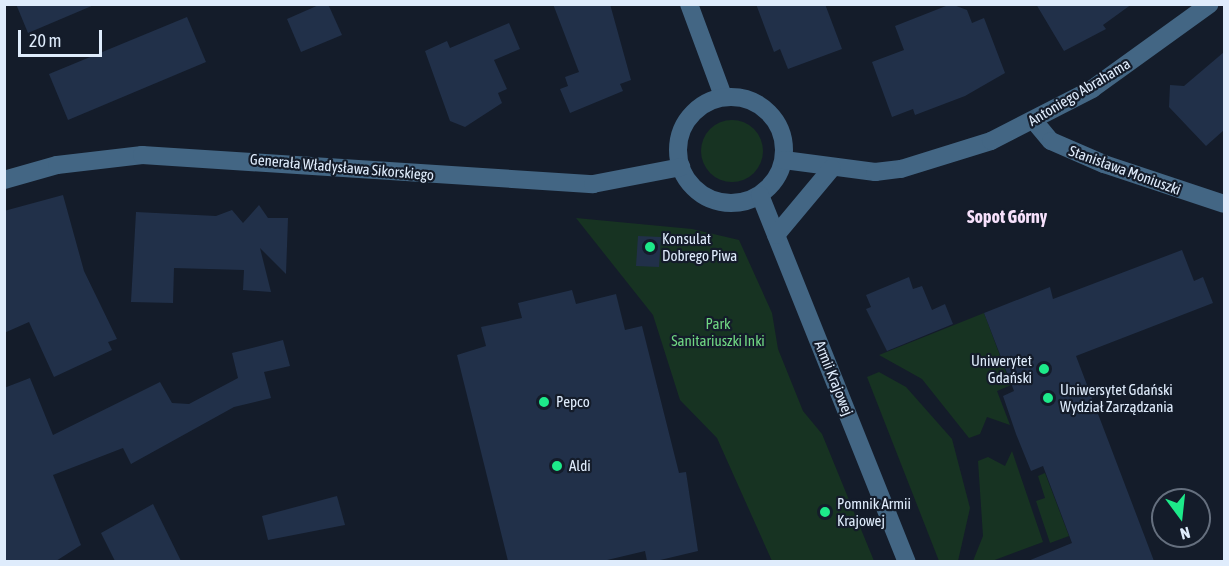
<!DOCTYPE html>
<html>
<head>
<meta charset="utf-8">
<style>
	body { margin:0 }
	#map { position:relative; width:1229px; height:566px; overflow:hidden; background:#141c2a; font-family:"Asap Condensed",sans-serif }
	div>[style] { position:absolute }
	.green>* { inset:0; background:#173322 }
	.round { border-radius:50% }
	.building>* { inset:0; background:#213049 }
	.minor>* { height:18px; margin:-9px; padding:0 9px; transform-origin:9px; border-radius:9px; background:#436684 }
	.minor>.ring { margin:-9px; padding:0; box-sizing:content-box; background:none; border:18px solid #436684; border-radius:50% }
	.dots>* { width:16px; height:16px; translate:-50% -50%; box-sizing:border-box; border:3px solid #141c2a; border-radius:50% }
	span { translate:-50% -50%; white-space:nowrap; text-align:center; line-height:1.15; -webkit-text-stroke:4.5px #141c2a; paint-order:stroke }
	.street-label { font-size:15px; color:#dfecfc }
	.poi-label { font-size:15px; color:#dfecfc }
	.left { translate:0 -50%; text-align:left }
	.right { translate:-100% -50%; text-align:right }
	.park-label { font-size:15px; color:#70d783 }
	.quarter-label { font-size:18px; color:#f7e1fc; font-weight:700 }
	.frame { position:absolute; inset:0; border:6px solid #dfecfc; pointer-events:none }
	.north { position:absolute; left:1151px; top:488px; width:60px; height:60px; box-sizing:border-box; background:#141c2a; border:2px solid #656f7e; border-radius:50%; rotate:165deg; font-size:16px; font-weight:700; line-height:24px; text-align:center; color:#dfecfc }
	.north::after { content:''; display:block; margin:auto; width:21px; height:27px; background:#1dea8a; clip-path:polygon(50% 0,100% 100%,50% 72%,0 100%) }
	.scale { position:absolute; left:18px; top:30px; width:84px; height:27px; box-sizing:border-box; border:3px solid #dfecfc; border-top:0; padding-left:8px; font-size:18px; line-height:21px; white-space:nowrap; color:#dfecfc; -webkit-text-stroke:4px #141c2a; paint-order:stroke }
</style>
</head>
<body>
<div id="map">
	<div class="green">
		<div class="round" style="left:701px;top:120px;width:62px;height:62px"></div>
		<div style="clip-path:polygon(576px 218px,692px 229px,739px 240px,772px 313px,778px 349px,803px 411px,822px 434px,874px 561px,772px 561px,717px 438px,680px 400px,653px 315px)"></div>
		<div style="clip-path:polygon(984px 313px,1011px 385px,997px 391px,1010px 425px,987px 417px,980px 434px,969px 438px,922px 379px,879px 355px)"></div>
		<div style="clip-path:polygon(879px 372px,906px 387px,952px 439px,970px 508px,958px 561px,939px 561px,867px 377px)"></div>
		<div style="clip-path:polygon(1012px 451px,1043px 542px,992px 561px,973px 561px,983px 536px,978px 461px,988px 457px,1005px 466px)"></div>
		<div style="clip-path:polygon(1045px 473px,1069px 536px,1050px 543px,1036px 501px,1045px 498px,1038px 476px)"></div>
	</div>
	<div class="building">
		<div style="clip-path:polygon(16px 4px,94px 4px,94px 5px,28px 33px)"></div>
		<div style="clip-path:polygon(321px 4px,328px 4px,342px 35px,301px 52px,287px 19px)"></div>
		<div style="clip-path:polygon(553px 4px,610px 4px,631px 80px,620px 84px,623px 91px,570px 113px,560px 89px,568px 86px,565px 77px,579px 72px)"></div>
		<div style="clip-path:polygon(756px 4px,825px 4px,842px 49px,788px 69px,780px 49px,774px 52px)"></div>
		<div style="clip-path:polygon(951px 4px,967px 10px,972px 23px,984px 18px,1005px 73px,965px 96px,915px 115px,913px 109px,892px 117px,872px 62px,904px 50px,895px 26px)"></div>
		<div style="clip-path:polygon(1036px 4px,1132px 4px,1103px 25px,1106px 29px,1064px 51px)"></div>
		<div style="clip-path:polygon(187px 17px,206px 62px,68px 120px,49px 74px)"></div>
		<div style="clip-path:polygon(509px 23px,520px 49px,494px 60px,507px 89px,498px 93px,502px 103px,465px 127px,450px 121px,425px 51px,447px 41px,450px 48px)"></div>
		<div style="clip-path:polygon(1224px 52px,1224px 130px,1206px 146px,1169px 107px,1170px 85px,1184px 86px)"></div>
		<div style="clip-path:polygon(63px 195px,84px 271px,117px 339px,108px 342px,112px 350px,54px 377px,29px 322px,4px 333px,4px 211px)"></div>
		<div style="clip-path:polygon(259px 205px,268px 218px,288px 218px,286px 274px,260px 248px,271px 292px,243px 290px,244px 270px,174px 268px,173px 303px,131px 302px,136px 212px,216px 216px,232px 210px,243px 223px)"></div>
		<div style="clip-path:polygon(638px 236px,661px 237px,659px 267px,636px 266px)"></div>
		<div style="clip-path:polygon(1182px 250px,1194px 281px,1203px 277px,1213px 303px,1076px 356px,1154px 561px,1028px 561px,1072px 543px,1043px 466px,1031px 471px,1016px 434px,1003px 396px,1014px 391px,984px 313px,1050px 287px,1053px 299px)"></div>
		<div style="clip-path:polygon(909px 277px,913px 289px,922px 286px,932px 310px,945px 304px,953px 324px,887px 351px,866px 309px,871px 307px,866px 295px)"></div>
		<div style="clip-path:polygon(572px 290px,576px 304px,616px 294px,625px 330px,642px 326px,679px 473px,686px 472px,698px 551px,656px 561px,647px 561px,645px 551px,603px 561px,508px 561px,457px 355px,486px 346px,481px 327px,522px 318px,518px 303px)"></div>
		<div style="clip-path:polygon(283px 340px,290px 366px,264px 372px,271px 398px,234px 407px,131px 464px,123px 448px,53px 475px,81px 545px,56px 561px,4px 561px,4px 388px,30px 378px,53px 435px,160px 382px,172px 403px,189px 404px,238px 378px,232px 353px)"></div>
		<div style="clip-path:polygon(337px 496px,345px 525px,268px 540px,262px 516px)"></div>
		<div style="clip-path:polygon(153px 504px,181px 561px,115px 561px,101px 533px)"></div>
	</div>
	<div class="minor">
		<div style="left:689px;top:4px;width:98px;rotate:69.7deg"></div>
		<div class="ring" style="left:678px;top:97px;width:88px;height:88px"></div>
		<div style="left:1034px;top:121px;width:26px;rotate:50deg"></div>
		<div style="left:1051px;top:141px;width:58px;rotate:23.5deg"></div>
		<div style="left:1104px;top:164px;width:126px;rotate:18.4deg"></div>
		<div style="left:784px;top:160px;width:92px;rotate:7.5deg"></div>
		<div style="left:875px;top:172px;width:26px;rotate:-7deg"></div>
		<div style="left:901px;top:169px;width:94px;rotate:-17.3deg"></div>
		<div style="left:991px;top:141px;width:114px;rotate:-27.2deg"></div>
		<div style="left:1092px;top:89px;width:145px;rotate:-35.8deg"></div>
		<div style="left:4px;top:180px;width:55px;rotate:-15.8deg"></div>
		<div style="left:57px;top:165px;width:86px;rotate:-6.7deg"></div>
		<div style="left:142px;top:155px;width:452px;rotate:3.7deg"></div>
		<div style="left:593px;top:184px;width:90px;rotate:-10.9deg"></div>
		<div style="left:760px;top:195px;width:395px;rotate:68.2deg"></div>
		<div style="left:776px;top:235px;width:87px;rotate:-50.1deg"></div>
	</div>
	<div class="dots">
		<div style="left:650px;top:247px;background:#1dea8a"></div>
		<div style="left:1044px;top:369px;background:#1dea8a"></div>
		<div style="left:1048px;top:398px;background:#1dea8a"></div>
		<div style="left:544px;top:402px;background:#1dea8a"></div>
		<div style="left:557px;top:466px;background:#1dea8a"></div>
		<div style="left:825px;top:512px;background:#1dea8a"></div>
	</div>
	<div class="street-label">
		<span style="left:1079px;top:92px;rotate:-31deg">Antoniego Abrahama</span>
		<span style="left:342px;top:167px;rotate:5deg">Generała Władysława Sikorskiego</span>
		<span style="left:1125px;top:170px;rotate:20deg">Stanisława Moniuszki</span>
		<span style="left:834px;top:378px;rotate:68deg">Armii Krajowej</span>
	</div>
	<div class="poi-label">
		<span class="left" style="left:662px;top:247px">Konsulat<br>Dobrego Piwa</span>
		<span class="right" style="left:1032px;top:369px">Uniwerytet<br>Gdański</span>
		<span class="left" style="left:1060px;top:398px">Uniwersytet Gdański<br>Wydział Zarządzania</span>
		<span class="left" style="left:556px;top:402px">Pepco</span>
		<span class="left" style="left:569px;top:466px">Aldi</span>
		<span class="left" style="left:837px;top:512px">Pomnik Armii<br>Krajowej</span>
	</div>
	<div class="park-label">
		<span style="left:718px;top:332px">Park<br>Sanitariuszki Inki</span>
	</div>
	<div class="quarter-label">
		<span style="left:1007px;top:217px">Sopot Górny</span>
	</div>
	<div class="frame"></div>
	<div class="north">N</div>
	<div class="scale">20 m</div>
</div>
</body>
</html>
